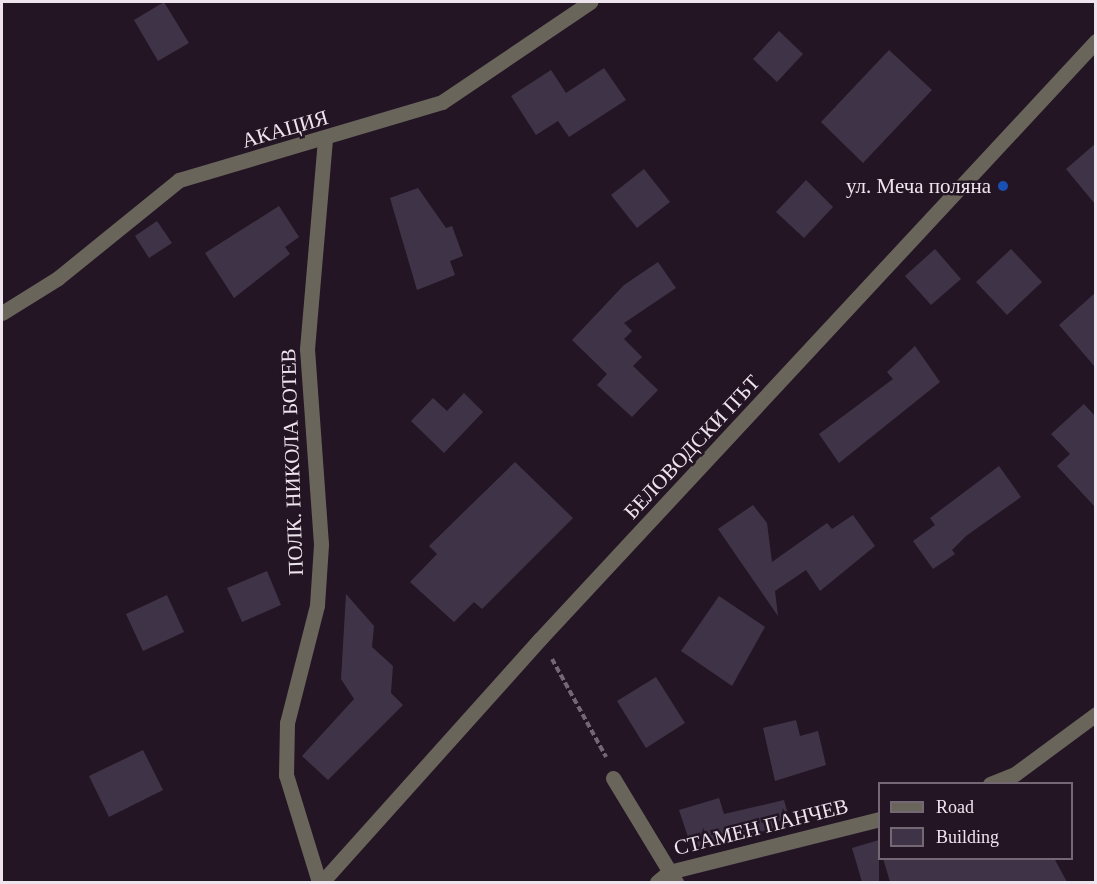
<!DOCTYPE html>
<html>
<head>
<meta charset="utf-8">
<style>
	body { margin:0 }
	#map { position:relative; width:1097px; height:884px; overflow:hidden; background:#231524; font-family:Georgia,serif }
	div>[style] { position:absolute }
	.building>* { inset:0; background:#3f3447 }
	.path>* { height:4px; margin-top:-2px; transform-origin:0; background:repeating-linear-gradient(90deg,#736774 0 6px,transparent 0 9px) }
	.service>* { height:15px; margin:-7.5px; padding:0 7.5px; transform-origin:7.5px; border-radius:7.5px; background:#69655b }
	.minor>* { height:15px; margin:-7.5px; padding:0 7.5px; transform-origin:7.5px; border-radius:7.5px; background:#69655b }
	.tertiary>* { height:15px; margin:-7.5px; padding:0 7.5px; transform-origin:7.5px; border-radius:7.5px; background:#69655b }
	.dots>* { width:16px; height:16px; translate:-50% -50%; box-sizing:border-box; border:3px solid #231524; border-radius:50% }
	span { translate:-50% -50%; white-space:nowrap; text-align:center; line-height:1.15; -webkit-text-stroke:5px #231524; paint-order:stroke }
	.street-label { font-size:21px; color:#eee4ee }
	.poi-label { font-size:21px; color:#eee4ee }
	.right { translate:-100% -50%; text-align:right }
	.frame { position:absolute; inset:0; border:3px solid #eee4ee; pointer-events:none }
	.legend { position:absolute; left:878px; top:782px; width:195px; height:78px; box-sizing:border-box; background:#231524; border:2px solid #746875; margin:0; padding:8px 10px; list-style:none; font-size:18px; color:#eee4ee }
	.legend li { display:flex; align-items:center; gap:12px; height:30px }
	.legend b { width:30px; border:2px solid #746875 }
</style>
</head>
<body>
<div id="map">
	<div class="building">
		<div style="clip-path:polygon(164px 2px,189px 43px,158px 61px,134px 20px)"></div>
		<div style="clip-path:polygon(779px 31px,803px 54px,777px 82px,753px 59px)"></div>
		<div style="clip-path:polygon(889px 50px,932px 90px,863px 163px,821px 122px)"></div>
		<div style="clip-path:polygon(604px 68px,626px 100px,569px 137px,558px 121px,536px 135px,511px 96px,551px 70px,566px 93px)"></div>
		<div style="clip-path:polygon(1095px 144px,1095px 204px,1066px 169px)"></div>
		<div style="clip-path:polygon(644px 169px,670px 202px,637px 228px,611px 195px)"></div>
		<div style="clip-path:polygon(806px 180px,833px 207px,804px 238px,776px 212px)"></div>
		<div style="clip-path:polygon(418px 188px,446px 228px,452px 226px,463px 256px,450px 261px,455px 275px,417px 290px,390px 198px)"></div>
		<div style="clip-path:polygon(279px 206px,299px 237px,285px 247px,290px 254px,234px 298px,205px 253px)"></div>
		<div style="clip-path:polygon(157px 221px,172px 243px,149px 258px,135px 236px)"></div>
		<div style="clip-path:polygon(935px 249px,961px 279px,931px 305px,905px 276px)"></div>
		<div style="clip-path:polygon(1011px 249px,1042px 282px,1007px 315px,976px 282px)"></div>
		<div style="clip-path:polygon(658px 262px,676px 288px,624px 323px,632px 331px,624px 339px,642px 357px,633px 366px,658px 390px,632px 417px,597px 385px,607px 374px,572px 340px,624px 285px)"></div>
		<div style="clip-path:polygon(1095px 293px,1095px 367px,1059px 325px)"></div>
		<div style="clip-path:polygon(915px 346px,940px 382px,839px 463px,819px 434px,893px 379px,887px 372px)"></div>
		<div style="clip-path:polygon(464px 393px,483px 412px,444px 453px,411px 421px,433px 398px,447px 411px)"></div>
		<div style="clip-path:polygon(1084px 404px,1095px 416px,1095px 507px,1057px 466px,1070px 454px,1051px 434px)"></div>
		<div style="clip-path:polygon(515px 462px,573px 518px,482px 609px,474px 602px,454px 622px,410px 582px,437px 554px,429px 546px)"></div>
		<div style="clip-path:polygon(999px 466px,1021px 497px,966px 536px,952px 550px,955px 554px,933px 569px,913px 541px,935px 525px,930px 518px)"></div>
		<div style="clip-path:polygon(753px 505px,767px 523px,772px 562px,827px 523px,832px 529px,853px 515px,875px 546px,820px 591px,806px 570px,775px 591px,778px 616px,718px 529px)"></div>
		<div style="clip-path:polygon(267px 571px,281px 605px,242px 622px,227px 588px)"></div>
		<div style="clip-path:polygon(346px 594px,374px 626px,372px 647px,393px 666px,391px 693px,403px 705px,328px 780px,302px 756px,354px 699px,341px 679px)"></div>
		<div style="clip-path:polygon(167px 595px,184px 632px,143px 651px,126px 614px)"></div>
		<div style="clip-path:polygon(719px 596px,765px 627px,732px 686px,681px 651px)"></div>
		<div style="clip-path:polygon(656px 677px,685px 723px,646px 748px,617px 701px)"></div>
		<div style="clip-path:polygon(796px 720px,800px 736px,818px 731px,826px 765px,775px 781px,763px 728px)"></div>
		<div style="clip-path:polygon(143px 750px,163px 790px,109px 817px,89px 776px)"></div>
		<div style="clip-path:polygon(719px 798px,724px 814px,784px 800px,789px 818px,776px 822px,778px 828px,692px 849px,679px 810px)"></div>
		<div style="clip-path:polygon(879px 840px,879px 882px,862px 882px,852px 848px)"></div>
		<div style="clip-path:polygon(883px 858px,1054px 858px,1067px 882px,890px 882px)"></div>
	</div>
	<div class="path">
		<div style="left:552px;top:659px;width:112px;rotate:61.1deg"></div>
	</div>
	<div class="service">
		<div style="left:613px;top:778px;width:122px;rotate:58.8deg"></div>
	</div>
	<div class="minor">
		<div style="left:2px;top:313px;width:66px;rotate:-32deg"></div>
		<div style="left:58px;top:278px;width:156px;rotate:-39deg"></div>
		<div style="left:179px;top:180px;width:274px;rotate:-16.5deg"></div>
		<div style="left:442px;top:102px;width:179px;rotate:-34deg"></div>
		<div style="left:990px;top:784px;width:27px;rotate:-22deg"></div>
		<div style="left:1015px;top:774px;width:101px;rotate:-36.5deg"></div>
		<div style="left:319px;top:882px;width:112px;rotate:-107.1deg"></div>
		<div style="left:286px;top:775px;width:52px;rotate:-88.9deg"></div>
		<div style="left:287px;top:723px;width:122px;rotate:-75.7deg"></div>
		<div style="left:317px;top:605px;width:61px;rotate:-86.2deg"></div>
		<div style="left:321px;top:544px;width:196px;rotate:-94.1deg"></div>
		<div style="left:307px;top:349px;width:211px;rotate:-85.1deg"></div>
		<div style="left:657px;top:882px;width:16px;rotate:-40deg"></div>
		<div style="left:669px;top:872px;width:218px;rotate:-14.1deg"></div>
	</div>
	<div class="tertiary">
		<div style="left:322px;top:882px;width:326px;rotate:-48.1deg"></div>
		<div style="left:540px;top:639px;width:817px;rotate:-47.08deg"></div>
	</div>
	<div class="dots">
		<div style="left:1003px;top:186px;background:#1a4fb4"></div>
	</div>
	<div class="street-label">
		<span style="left:285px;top:129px;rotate:-16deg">АКАЦИЯ</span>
		<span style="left:692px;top:447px;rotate:-47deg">БЕЛОВОДСКИ ПЪТ</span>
		<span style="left:292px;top:462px;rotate:-92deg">ПОЛК. НИКОЛА БОТЕВ</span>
		<span style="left:761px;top:827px;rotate:-14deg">СТАМЕН ПАНЧЕВ</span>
	</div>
	<div class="poi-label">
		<span class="right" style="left:991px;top:186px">ул. Меча поляна</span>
	</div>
	<div class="frame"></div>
	<ul class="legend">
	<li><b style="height:8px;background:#69655b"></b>Road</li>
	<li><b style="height:16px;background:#3f3447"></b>Building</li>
	</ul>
</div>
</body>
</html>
